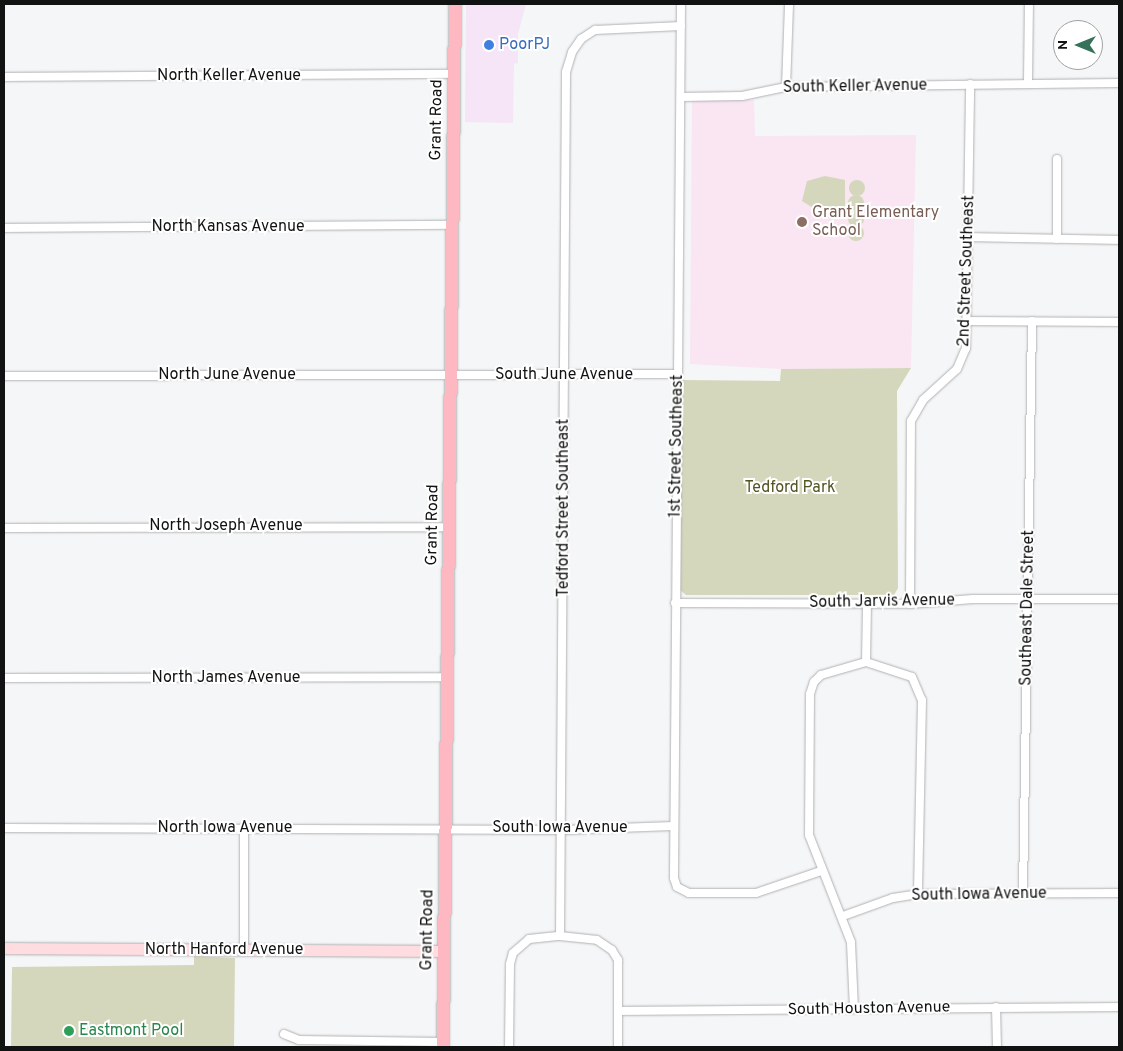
<!DOCTYPE html>
<html>
<head>
<meta charset="utf-8">
<style>
	body { margin:0 }
	#map { position:relative; width:1123px; height:1051px; overflow:hidden; background:#f5f6f7; font-family:Overpass,sans-serif }
	div>[style] { position:absolute }
	.commercial>* { inset:0; background:#f6e5f7 }
	.education>* { inset:0; background:#fae5f3 }
	.green>* { inset:0; background:#d5d7bc }
	.round { border-radius:50% }
	.roads { filter:drop-shadow(0 0 1px #b0b1b3) drop-shadow(0 0 1px #b0b1b3) }
	.street>* { height:8px; margin:-4px; padding:0 4px; transform-origin:4px; border-radius:4px; background:#fff }
	.secondary>* { height:11px; margin:-5.5px; padding:0 5.5px; transform-origin:5.5px; border-radius:5.5px; background:#ffdce0 }
	.primary>* { height:12px; margin:-6px; padding:0 6px; transform-origin:6px; border-radius:6px; background:#feb8c2 }
	.dots>* { width:14px; height:14px; translate:-50% -50%; box-sizing:border-box; border:2px solid #fff; border-radius:50% }
	span { translate:-50% -50%; white-space:nowrap; text-align:center; line-height:1.15; -webkit-text-stroke:4px #fff; paint-order:stroke }
	.shop-label { font-size:16px; color:#366cbe }
	.left { translate:0 -50%; text-align:left }
	.street-label { font-size:16px; color:#111212 }
	.education-label { font-size:16px; color:#785e54 }
	.park-label { font-size:16px; color:#535422 }
	.leisure-label { font-size:16px; color:#27864d }
	.frame { position:absolute; inset:0; border:5px solid #111212; pointer-events:none }
	.north { position:absolute; left:1053px; top:20px; width:50px; height:50px; box-sizing:border-box; background:#fff; border:1px solid #a0a0a0; border-radius:50%; rotate:270deg; font-size:14px; font-weight:700; line-height:20px; text-align:center; color:#111212 }
	.north::after { content:''; display:block; margin:auto; width:18px; height:22px; background:#35715b; clip-path:polygon(50% 0,100% 100%,50% 72%,0 100%) }
</style>
</head>
<body>
<div id="map">
	<div class="commercial">
		<div style="clip-path:polygon(466px 4px,526px 4px,518px 34px,518px 63px,514px 64px,513px 123px,465px 122px)"></div>
	</div>
	<div class="education">
		<div style="clip-path:polygon(754px 100px,755px 136px,916px 135px,911px 368px,781px 369px,690px 364px,692px 101px)"></div>
	</div>
	<div class="green">
		<div style="clip-path:polygon(825px 176px,845px 180px,845px 211px,818px 211px,802px 201px,807px 181px)"></div>
		<div class="round" style="left:849px;top:180px;width:16px;height:16px"></div>
		<div class="round" style="left:848px;top:195px;width:16px;height:16px"></div>
		<div class="round" style="left:848px;top:211px;width:16px;height:16px"></div>
		<div class="round" style="left:848px;top:225px;width:16px;height:16px"></div>
		<div style="clip-path:polygon(911px 368px,897px 391px,898px 588px,894px 595px,686px 595px,680px 590px,682px 380px,780px 381px,781px 369px)"></div>
		<div style="clip-path:polygon(194px 956px,235px 958px,234px 1047px,11px 1047px,12px 967px,194px 965px)"></div>
	</div>
	<div class="roads">
		<div class="street">
			<div style="left:681px;top:4px;width:874px;rotate:90.46deg"></div>
			<div style="left:674px;top:878px;width:9px;rotate:72deg"></div>
			<div style="left:677px;top:887px;width:13px;rotate:27deg"></div>
			<div style="left:689px;top:893px;width:67px"></div>
			<div style="left:756px;top:893px;width:69px;rotate:-18.7deg"></div>
			<div style="left:4px;top:77px;width:450px;rotate:-0.4deg"></div>
			<div style="left:1028px;top:82px;width:78px;rotate:-89.3deg"></div>
			<div style="left:786px;top:87px;width:83px;rotate:-87.9deg"></div>
			<div style="left:681px;top:97px;width:61px;rotate:-0.9deg"></div>
			<div style="left:742px;top:96px;width:45px;rotate:-11.6deg"></div>
			<div style="left:786px;top:87px;width:333px;rotate:-0.7deg"></div>
			<div style="left:4px;top:228px;width:448px;rotate:-0.4deg"></div>
			<div style="left:969px;top:237px;width:150px;rotate:1.1deg"></div>
			<div style="left:1057px;top:239px;width:80px;rotate:-90deg"></div>
			<div style="left:968px;top:321px;width:151px;rotate:0.4deg"></div>
			<div style="left:4px;top:376px;width:674px;rotate:-0.17deg"></div>
			<div style="left:4px;top:528px;width:445px;rotate:-0.1deg"></div>
			<div style="left:675px;top:603px;width:235px;rotate:0.2deg"></div>
			<div style="left:910px;top:604px;width:63px;rotate:-4.5deg"></div>
			<div style="left:973px;top:599px;width:146px"></div>
			<div style="left:910px;top:604px;width:183px;rotate:-89.7deg"></div>
			<div style="left:911px;top:421px;width:24px;rotate:-60deg"></div>
			<div style="left:923px;top:400px;width:46px;rotate:-42.4deg"></div>
			<div style="left:957px;top:369px;width:23px;rotate:-67deg"></div>
			<div style="left:966px;top:348px;width:264px;rotate:-89.1deg"></div>
			<div style="left:866px;top:662px;width:48px;rotate:18.1deg"></div>
			<div style="left:912px;top:677px;width:25px;rotate:67deg"></div>
			<div style="left:922px;top:700px;width:194px;rotate:91.2deg"></div>
			<div style="left:866px;top:662px;width:58px;rotate:-89deg"></div>
			<div style="left:4px;top:678px;width:444px;rotate:-0.1deg"></div>
			<div style="left:4px;top:828px;width:559px;rotate:0.2deg"></div>
			<div style="left:563px;top:830px;width:110px;rotate:-2.1deg"></div>
			<div style="left:1023px;top:894px;width:573px;rotate:-89.1deg"></div>
			<div style="left:843px;top:916px;width:53px;rotate:-19.8deg"></div>
			<div style="left:893px;top:898px;width:25px;rotate:-9deg"></div>
			<div style="left:918px;top:894px;width:201px;rotate:-0.3deg"></div>
			<div style="left:560px;top:936px;width:864px;rotate:-89.6deg"></div>
			<div style="left:566px;top:72px;width:21px;rotate:-73deg"></div>
			<div style="left:572px;top:52px;width:16px;rotate:-55deg"></div>
			<div style="left:581px;top:39px;width:17px;rotate:-33deg"></div>
			<div style="left:595px;top:30px;width:86px;rotate:-2.7deg"></div>
			<div style="left:244px;top:951px;width:124px;rotate:-90deg"></div>
			<div style="left:996px;top:1007px;width:40px;rotate:88.6deg"></div>
			<div style="left:854px;top:1009px;width:67px;rotate:-92.6deg"></div>
			<div style="left:851px;top:942px;width:115px;rotate:-111.4deg"></div>
			<div style="left:809px;top:835px;width:141px;rotate:-89.6deg"></div>
			<div style="left:810px;top:694px;width:13px;rotate:-72deg"></div>
			<div style="left:814px;top:682px;width:10px;rotate:-45deg"></div>
			<div style="left:821px;top:675px;width:47px;rotate:-16.1deg"></div>
			<div style="left:618px;top:1011px;width:501px;rotate:-0.46deg"></div>
			<div style="left:284px;top:1034px;width:16px;rotate:22deg"></div>
			<div style="left:299px;top:1040px;width:144px;rotate:0.8deg"></div>
			<div style="left:509px;top:1047px;width:83px;rotate:-89.3deg"></div>
			<div style="left:510px;top:964px;width:11px;rotate:-75deg"></div>
			<div style="left:513px;top:953px;width:21px;rotate:-41deg"></div>
			<div style="left:529px;top:939px;width:31px;rotate:-6deg"></div>
			<div style="left:560px;top:936px;width:37px;rotate:6deg"></div>
			<div style="left:597px;top:940px;width:18px;rotate:34deg"></div>
			<div style="left:612px;top:950px;width:12px;rotate:59deg"></div>
			<div style="left:618px;top:960px;width:87px;rotate:90deg"></div>
		</div>
		<div class="secondary">
			<div style="left:4px;top:948px;width:440px;rotate:0.4deg"></div>
		</div>
		<div class="primary">
			<div style="left:443px;top:1047px;width:1043px;rotate:-89.34deg"></div>
		</div>
	</div>
	<div class="dots">
		<div style="left:489px;top:45px;background:#3f7fe0"></div>
		<div style="left:802px;top:222px;background:#8d6e63"></div>
		<div style="left:69px;top:1031px;background:#2e9e5b"></div>
	</div>
	<div class="shop-label">
		<span class="left" style="left:499px;top:45px">PoorPJ</span>
	</div>
	<div class="street-label">
		<span style="left:229px;top:76px">North Keller Avenue</span>
		<span style="left:855px;top:87px;rotate:-1deg">South Keller Avenue</span>
		<span style="left:437px;top:120px;rotate:-89deg">Grant Road</span>
		<span style="left:228px;top:227px">North Kansas Avenue</span>
		<span style="left:967px;top:271px;rotate:-88deg">2nd Street Southeast</span>
		<span style="left:227px;top:375px">North June Avenue</span>
		<span style="left:564px;top:375px">South June Avenue</span>
		<span style="left:677px;top:446px;rotate:-89deg">1st Street Southeast</span>
		<span style="left:564px;top:508px;rotate:-90deg">Tedford Street Southeast</span>
		<span style="left:433px;top:525px;rotate:-89deg">Grant Road</span>
		<span style="left:226px;top:526px">North Joseph Avenue</span>
		<span style="left:882px;top:602px;rotate:-1deg">South Jarvis Avenue</span>
		<span style="left:1028px;top:608px;rotate:-89deg">Southeast Dale Street</span>
		<span style="left:226px;top:678px">North James Avenue</span>
		<span style="left:225px;top:828px">North Iowa Avenue</span>
		<span style="left:560px;top:828px">South Iowa Avenue</span>
		<span style="left:979px;top:895px;rotate:-1deg">South Iowa Avenue</span>
		<span style="left:428px;top:930px;rotate:-89deg">Grant Road</span>
		<span style="left:224px;top:950px">North Hanford Avenue</span>
		<span style="left:869px;top:1009px;rotate:-1deg">South Houston Avenue</span>
	</div>
	<div class="education-label">
		<span class="left" style="left:812px;top:222px">Grant Elementary<br>School</span>
	</div>
	<div class="park-label">
		<span style="left:790px;top:488px">Tedford Park</span>
	</div>
	<div class="leisure-label">
		<span class="left" style="left:79px;top:1031px">Eastmont Pool</span>
	</div>
	<div class="frame"></div>
	<div class="north">N</div>
</div>
</body>
</html>
